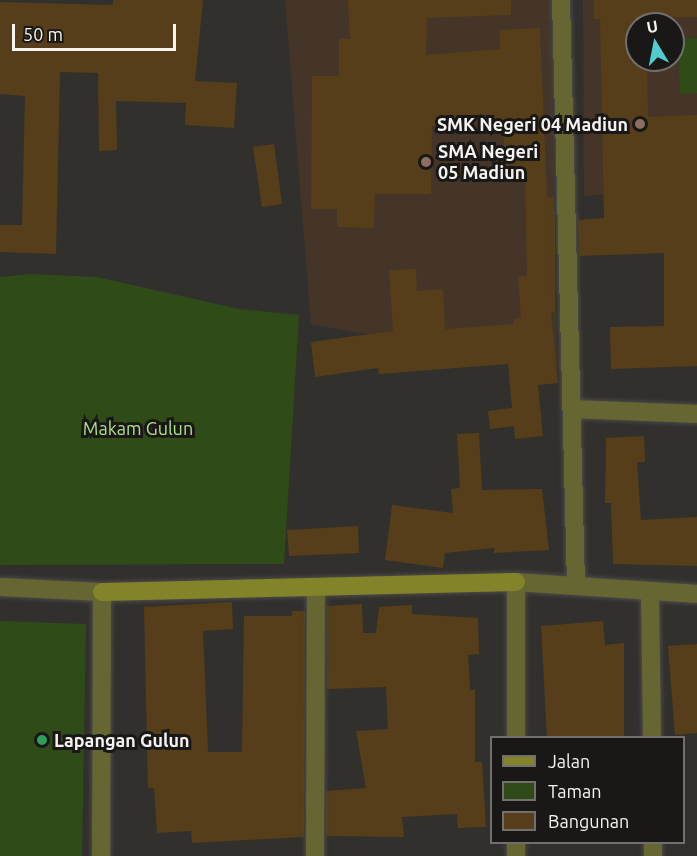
<!DOCTYPE html>
<html>
<head>
<meta charset="utf-8">
<style>
	body { margin:0 }
	#map { position:relative; width:697px; height:856px; overflow:hidden; background:#32302d; font-family:Ubuntu,sans-serif }
	div>[style] { position:absolute }
	.education>* { inset:0; background:#443528 }
	.green>* { inset:0; background:#2f4b18 }
	.building>* { inset:0; background:#553e19 }
	.roads { filter:drop-shadow(0 0 2px #4d4b48) drop-shadow(0 0 2px #4d4b48) }
	.street>* { height:18px; margin:-9px; padding:0 9px; transform-origin:9px; border-radius:9px; background:#656632 }
	.secondary>* { height:18px; margin:-9px; padding:0 9px; transform-origin:9px; border-radius:9px; background:#838329 }
	.dots>* { width:16px; height:16px; translate:-50% -50%; box-sizing:border-box; border:3px solid #191817; border-radius:50% }
	span { translate:-50% -50%; white-space:nowrap; text-align:center; line-height:1.15; -webkit-text-stroke:6px #191817; paint-order:stroke }
	.poi-label { font-size:18px; color:#f4f3f0; font-weight:700 }
	.right { translate:-100% -50%; text-align:right }
	.left { translate:0 -50%; text-align:left }
	.park-label { font-size:18px; color:#ace287 }
	.legend { position:absolute; left:490px; top:736px; width:195px; height:108px; box-sizing:border-box; background:#191817; border:2px solid #71706e; margin:0; padding:8px 10px; list-style:none; font-size:18px; color:#f4f3f0 }
	.legend li { display:flex; align-items:center; gap:12px; height:30px }
	.legend b { width:30px; border:2px solid #71706e }
	.north { position:absolute; left:625px; top:12px; width:60px; height:60px; box-sizing:border-box; background:#191817; border:2px solid #71706e; border-radius:50%; rotate:350deg; font-size:16px; font-weight:700; line-height:24px; text-align:center; color:#f4f3f0 }
	.north::after { content:''; display:block; margin:auto; width:21px; height:27px; background:#52cdcf; clip-path:polygon(50% 0,100% 100%,50% 72%,0 100%) }
	.scale { position:absolute; left:12px; top:24px; width:164px; height:27px; box-sizing:border-box; border:3px solid #f4f3f0; border-top:0; padding-left:8px; font-size:18px; line-height:21px; white-space:nowrap; color:#f4f3f0; -webkit-text-stroke:4px #191817; paint-order:stroke }
</style>
</head>
<body>
<div id="map">
	<div class="education">
		<div style="clip-path:polygon(285px 0,550px 0,557px 369px,311px 324px)"></div>
		<div style="clip-path:polygon(evenodd,583px 0,697px 0,697px 188px,584px 196px,583px 0,637px 24px,673px 24px,673px 60px,637px 60px,637px 24px)"></div>
	</div>
	<div class="green">
		<div style="clip-path:polygon(697px 38px,697px 93px,680px 94px,678px 39px)"></div>
		<div style="clip-path:polygon(30px 274px,97px 277px,239px 309px,299px 315px,284px 564px,0 565px,0 277px)"></div>
		<div style="clip-path:polygon(0 621px,86px 624px,82px 856px,0 856px)"></div>
	</div>
	<div class="building">
		<div style="clip-path:polygon(113px 0,203px 0,195px 81px,237px 83px,234px 128px,185px 125px,186px 103px,116px 101px,117px 150px,99px 151px,98px 73px,60px 72px,56px 254px,0 252px,0 225px,22px 225px,25px 96px,0 94px,0 2px,113px 5px)"></div>
		<div style="clip-path:polygon(348px 0,511px 0,511px 15px,427px 18px,426px 55px,500px 49px,499px 30px,540px 28px,547px 197px,553px 197px,555px 221px,555px 312px,551px 312px,558px 383px,538px 385px,543px 436px,515px 439px,514px 426px,490px 429px,488px 411px,512px 408px,508px 364px,379px 374px,378px 368px,315px 377px,311px 342px,393px 331px,389px 270px,416px 269px,417px 291px,443px 289px,445px 329px,513px 324px,513px 319px,521px 318px,518px 276px,527px 276px,525px 170px,505px 170px,503px 121px,432px 126px,431px 194px,375px 194px,374px 228px,337px 227px,337px 209px,311px 209px,312px 76px,339px 76px,339px 39px,350px 39px)"></div>
		<div style="clip-path:polygon(594px 0,697px 0,697px 17px,646px 18px,646px 24px,637px 24px,637px 60px,647px 60px,648px 117px,697px 115px,697px 366px,611px 369px,610px 327px,664px 326px,664px 253px,579px 256px,578px 220px,604px 218px,600px 19px,594px 19px)"></div>
		<div style="clip-path:polygon(274px 144px,282px 204px,262px 207px,253px 147px)"></div>
		<div style="clip-path:polygon(479px 433px,482px 490px,542px 489px,549px 550px,494px 553px,494px 548px,445px 553px,443px 568px,385px 560px,392px 505px,453px 513px,451px 489px,460px 488px,457px 434px)"></div>
		<div style="clip-path:polygon(644px 436px,645px 462px,637px 462px,641px 520px,697px 517px,697px 566px,613px 564px,611px 503px,605px 503px,606px 438px)"></div>
		<div style="clip-path:polygon(358px 526px,359px 553px,289px 556px,287px 530px)"></div>
		<div style="clip-path:polygon(232px 602px,233px 629px,203px 631px,208px 752px,242px 752px,244px 616px,292px 616px,292px 611px,305px 611px,304px 837px,192px 843px,191px 831px,157px 833px,154px 788px,148px 788px,144px 607px)"></div>
		<div style="clip-path:polygon(362px 604px,363px 633px,376px 633px,379px 607px,412px 605px,412px 614px,478px 618px,479px 654px,468px 655px,470px 690px,475px 690px,475px 762px,482px 762px,486px 827px,458px 828px,457px 814px,402px 817px,404px 837px,326px 836px,326px 791px,366px 788px,356px 731px,388px 729px,386px 687px,327px 689px,327px 606px)"></div>
		<div style="clip-path:polygon(603px 621px,605px 645px,624px 643px,624px 738px,547px 738px,541px 626px)"></div>
		<div style="clip-path:polygon(697px 644px,697px 733px,675px 735px,668px 646px)"></div>
	</div>
	<div class="roads">
		<div class="street">
			<div style="left:561px;top:0;width:584px;rotate:88.53deg"></div>
			<div style="left:573px;top:409px;width:124px;rotate:2.3deg"></div>
			<div style="left:0;top:587px;width:102px;rotate:2.8deg"></div>
			<div style="left:102px;top:592px;width:264px;rotate:90.2deg"></div>
			<div style="left:650px;top:593px;width:145px;rotate:89.2deg"></div>
			<div style="left:516px;top:738px;width:156px;rotate:-90deg"></div>
			<div style="left:516px;top:582px;width:181px;rotate:3.8deg"></div>
			<div style="left:653px;top:842px;width:14px;rotate:90deg"></div>
			<div style="left:315px;top:856px;width:269px;rotate:-89.8deg"></div>
			<div style="left:516px;top:856px;width:14px;rotate:-90deg"></div>
		</div>
		<div class="secondary">
			<div style="left:102px;top:592px;width:414px;rotate:-1.4deg"></div>
		</div>
	</div>
	<div class="dots">
		<div style="left:640px;top:124px;background:#8d6e63"></div>
		<div style="left:426px;top:162px;background:#8d6e63"></div>
		<div style="left:42px;top:740px;background:#2e9e5b"></div>
	</div>
	<div class="poi-label">
		<span class="right" style="left:628px;top:124px">SMK Negeri 04 Madiun</span>
		<span class="left" style="left:438px;top:162px">SMA Negeri<br>05 Madiun</span>
		<span class="left" style="left:54px;top:740px">Lapangan Gulun</span>
	</div>
	<div class="park-label">
		<span style="left:138px;top:428px">Makam Gulun</span>
	</div>
	<ul class="legend">
	<li><b style="height:8px;background:#838329"></b>Jalan</li>
	<li><b style="height:16px;background:#2f4b18"></b>Taman</li>
	<li><b style="height:16px;background:#553e19"></b>Bangunan</li>
	</ul>
	<div class="north">U</div>
	<div class="scale">50 m</div>
</div>
</body>
</html>
